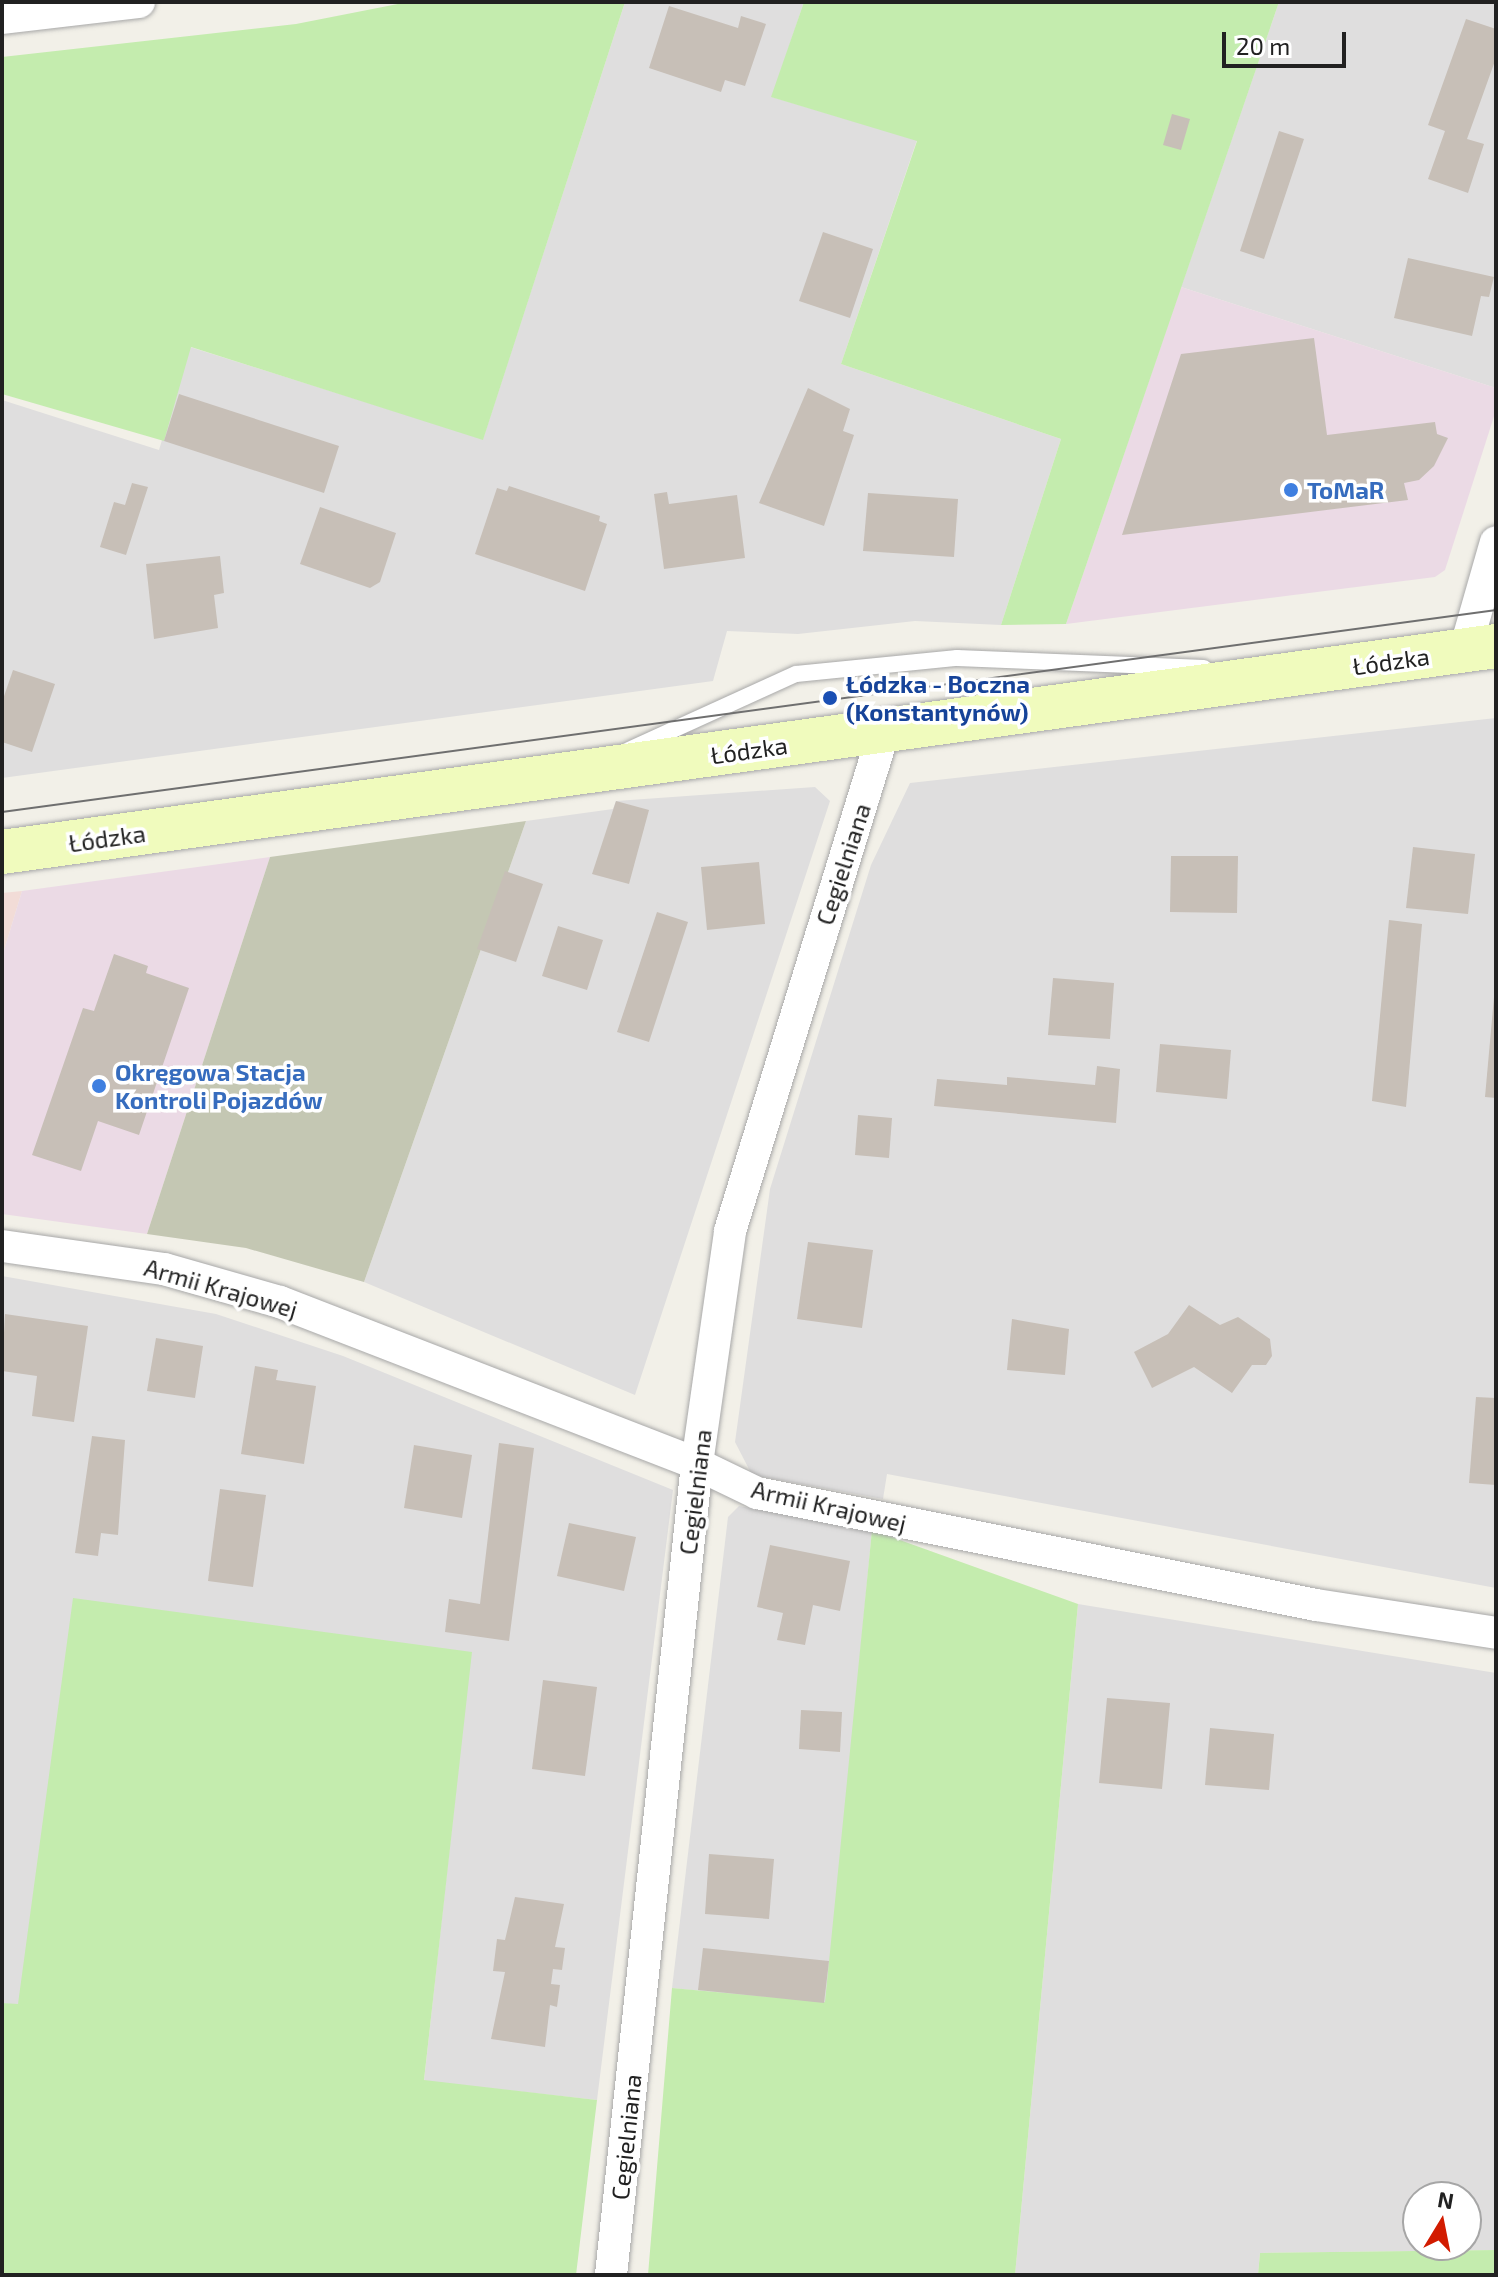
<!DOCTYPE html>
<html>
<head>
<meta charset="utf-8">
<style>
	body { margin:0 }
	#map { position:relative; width:1498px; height:2277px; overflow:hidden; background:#f2f0e8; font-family:"Exo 2",sans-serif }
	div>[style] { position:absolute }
	.residential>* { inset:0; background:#dfdede }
	.commercial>* { inset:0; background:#f2dcd7 }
	.industrial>* { inset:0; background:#ebdae5 }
	.construction>* { inset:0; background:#c4c7b3 }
	.grass>* { inset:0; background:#c4ecae }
	.building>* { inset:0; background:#c7bfb7 }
	.roads { filter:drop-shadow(0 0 2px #a8a8a8) drop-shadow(0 0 2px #a8a8a8) }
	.lane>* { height:16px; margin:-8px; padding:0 8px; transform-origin:8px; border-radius:8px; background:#fff }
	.street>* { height:32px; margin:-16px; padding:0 16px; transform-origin:16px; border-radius:16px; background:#fff }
	.secondary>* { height:44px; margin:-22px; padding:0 22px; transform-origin:22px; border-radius:22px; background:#f0fbbd }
	.tram>* { height:2px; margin:-1px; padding:0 1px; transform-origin:1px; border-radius:1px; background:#6f6f6f }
	.dots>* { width:22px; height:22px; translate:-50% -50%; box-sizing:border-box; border:4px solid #fff; border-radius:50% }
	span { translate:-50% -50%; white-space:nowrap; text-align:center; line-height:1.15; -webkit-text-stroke:7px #fff; paint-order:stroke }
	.shop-label { font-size:24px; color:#366cbe; font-weight:700 }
	.left { translate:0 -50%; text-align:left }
	.street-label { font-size:24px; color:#212121 }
	.transit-label { font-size:24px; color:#164399; font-weight:700 }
	.frame { position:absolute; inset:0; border:4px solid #212121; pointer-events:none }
	.north { position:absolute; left:1402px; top:2181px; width:80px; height:80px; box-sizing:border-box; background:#fff; border:2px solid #a6a6a6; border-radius:50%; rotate:10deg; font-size:22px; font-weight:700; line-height:32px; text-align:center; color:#212121 }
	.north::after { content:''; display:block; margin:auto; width:28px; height:36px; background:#d21b00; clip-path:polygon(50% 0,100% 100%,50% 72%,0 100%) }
	.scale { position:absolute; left:1222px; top:32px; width:124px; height:36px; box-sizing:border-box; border:4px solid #212121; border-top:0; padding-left:10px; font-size:24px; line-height:28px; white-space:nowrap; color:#212121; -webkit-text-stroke:6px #fff; paint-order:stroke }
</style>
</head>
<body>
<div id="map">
	<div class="residential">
		<div style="clip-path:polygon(625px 2px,804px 2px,772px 97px,917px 140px,841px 364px,1061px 439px,1001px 625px,915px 621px,798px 634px,727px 631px,713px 681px,2px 778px,2px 400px,159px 450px,190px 347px,483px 439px)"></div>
		<div style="clip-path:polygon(1279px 2px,1496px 2px,1496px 388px,1181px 287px)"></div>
		<div style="clip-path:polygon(1496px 718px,1496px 1588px,887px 1474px,883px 1499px,752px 1475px,735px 1442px,770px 1189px,871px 865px,910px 783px)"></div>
		<div style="clip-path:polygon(815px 787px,830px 801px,635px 1395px,364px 1282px,526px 821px,613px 809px,616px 801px)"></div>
		<div style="clip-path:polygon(2px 1276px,216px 1314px,343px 1356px,673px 1490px,597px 2100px,424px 2081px,471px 1652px,18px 2005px,2px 2003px)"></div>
		<div style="clip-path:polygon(739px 1506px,872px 1530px,827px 2004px,672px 1988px,728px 1517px)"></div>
		<div style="clip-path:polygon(evenodd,1078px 1604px,1496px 1673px,1496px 2250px,1260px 2253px,1258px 2275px,1015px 2275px,1078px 1604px,1418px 2197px,1466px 2197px,1466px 2245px,1418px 2245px,1418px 2197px)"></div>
	</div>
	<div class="commercial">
		<div style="clip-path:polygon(22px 891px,2px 957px,2px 893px)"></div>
	</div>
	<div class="industrial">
		<div style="clip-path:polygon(1181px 287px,1496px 388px,1496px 410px,1445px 570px,1435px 577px,1066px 624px)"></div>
		<div style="clip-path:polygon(270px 857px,147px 1234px,2px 1214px,2px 957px,22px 891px)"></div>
	</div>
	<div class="construction">
		<div style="clip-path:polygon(526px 821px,364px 1282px,246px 1248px,147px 1234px,270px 857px)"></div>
	</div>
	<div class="grass">
		<div style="clip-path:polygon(408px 2px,625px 2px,483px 440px,191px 347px,164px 441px,2px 394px,2px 57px,296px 24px)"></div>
		<div style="clip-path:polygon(804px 2px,1279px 2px,1066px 624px,1001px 625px,1061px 439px,841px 364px,917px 141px,771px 97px)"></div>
		<div style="clip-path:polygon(872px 1530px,1078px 1604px,1015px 2275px,648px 2275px,672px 1988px,825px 2002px)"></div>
		<div style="clip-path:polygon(73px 1598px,472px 1652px,424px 2080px,597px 2100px,576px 2275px,2px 2275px,2px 2003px,18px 2004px)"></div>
		<div style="clip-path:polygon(1496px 2250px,1496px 2275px,1258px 2275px,1260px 2253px)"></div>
	</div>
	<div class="building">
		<div style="clip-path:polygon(669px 6px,738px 28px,741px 16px,766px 24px,745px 86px,725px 80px,721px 92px,649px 68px)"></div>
		<div style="clip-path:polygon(1466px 19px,1496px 29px,1496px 58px,1467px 139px,1484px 144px,1468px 193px,1428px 179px,1445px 131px,1428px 125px)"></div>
		<div style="clip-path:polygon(1172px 114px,1190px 119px,1181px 150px,1163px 145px)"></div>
		<div style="clip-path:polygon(1279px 131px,1304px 139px,1264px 259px,1240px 251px)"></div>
		<div style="clip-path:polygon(823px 232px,873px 249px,850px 318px,799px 301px)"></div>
		<div style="clip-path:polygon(1408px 258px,1494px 277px,1489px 297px,1481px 296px,1472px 336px,1394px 318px)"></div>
		<div style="clip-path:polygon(1314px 338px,1327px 435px,1435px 422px,1437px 434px,1448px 438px,1434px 466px,1419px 480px,1404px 483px,1408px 500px,1122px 535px,1181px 354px)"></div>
		<div style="clip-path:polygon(808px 388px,850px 409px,843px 431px,854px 435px,824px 526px,759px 503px)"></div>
		<div style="clip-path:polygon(179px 394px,339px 446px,324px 493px,164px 441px)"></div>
		<div style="clip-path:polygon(132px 483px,148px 487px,126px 555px,100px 547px,114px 502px,125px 505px)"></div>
		<div style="clip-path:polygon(509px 486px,600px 516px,599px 521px,607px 524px,585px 591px,475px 554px,497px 488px,507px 491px)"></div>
		<div style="clip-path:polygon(667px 492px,669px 504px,737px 495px,745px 558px,664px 569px,654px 494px)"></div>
		<div style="clip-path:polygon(868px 493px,958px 499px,954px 557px,863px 551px)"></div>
		<div style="clip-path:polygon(320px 507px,396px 533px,380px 582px,370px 588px,300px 564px)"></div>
		<div style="clip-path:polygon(220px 556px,224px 593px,214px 595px,218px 628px,154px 639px,146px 564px)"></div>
		<div style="clip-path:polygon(13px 670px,55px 684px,32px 752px,2px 742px,2px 702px)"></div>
		<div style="clip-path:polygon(616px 801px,649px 810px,629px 884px,592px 874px)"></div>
		<div style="clip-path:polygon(1413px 847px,1475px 854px,1468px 914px,1406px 908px)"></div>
		<div style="clip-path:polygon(1171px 856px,1238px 856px,1237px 913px,1170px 912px)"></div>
		<div style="clip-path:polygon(759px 862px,765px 924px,707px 930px,701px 867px)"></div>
		<div style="clip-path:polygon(505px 871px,543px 884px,516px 962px,477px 949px)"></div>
		<div style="clip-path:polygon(657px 912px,688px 922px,649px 1042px,617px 1032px)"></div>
		<div style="clip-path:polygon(1389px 920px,1422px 924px,1406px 1107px,1372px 1101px)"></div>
		<div style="clip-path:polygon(558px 926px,603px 940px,587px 990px,542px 976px)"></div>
		<div style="clip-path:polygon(114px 954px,148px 966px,146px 973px,189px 988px,139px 1135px,98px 1121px,81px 1171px,32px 1155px,83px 1008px,94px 1011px)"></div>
		<div style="clip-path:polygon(1053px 978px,1114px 983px,1110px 1039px,1048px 1035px)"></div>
		<div style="clip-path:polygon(1494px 997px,1496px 997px,1496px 1098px,1485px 1097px)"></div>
		<div style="clip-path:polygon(1160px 1044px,1231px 1050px,1227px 1099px,1156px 1092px)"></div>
		<div style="clip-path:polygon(1097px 1066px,1120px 1069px,1116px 1123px,934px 1106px,937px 1079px,1007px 1085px,1007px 1077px,1095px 1085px)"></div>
		<div style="clip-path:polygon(858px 1115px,892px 1118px,889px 1158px,855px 1155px)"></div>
		<div style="clip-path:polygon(808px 1242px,873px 1250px,862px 1328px,797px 1319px)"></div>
		<div style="clip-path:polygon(1189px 1305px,1220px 1325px,1238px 1317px,1270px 1339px,1272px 1356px,1266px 1365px,1252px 1365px,1232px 1393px,1194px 1367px,1152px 1388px,1134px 1352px,1168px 1334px)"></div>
		<div style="clip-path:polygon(5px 1314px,88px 1326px,74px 1422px,32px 1416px,37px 1376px,2px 1371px)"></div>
		<div style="clip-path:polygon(1012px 1319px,1069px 1329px,1065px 1375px,1007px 1370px)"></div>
		<div style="clip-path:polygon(156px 1338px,203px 1346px,195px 1398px,147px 1391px)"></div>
		<div style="clip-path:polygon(255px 1366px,278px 1370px,276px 1380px,316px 1386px,304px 1464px,241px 1454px)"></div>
		<div style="clip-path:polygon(1476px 1397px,1496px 1398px,1496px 1485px,1469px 1483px)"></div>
		<div style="clip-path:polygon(92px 1436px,125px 1440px,118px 1535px,101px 1533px,98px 1556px,75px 1553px)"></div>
		<div style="clip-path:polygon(499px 1443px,534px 1448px,509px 1641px,445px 1632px,449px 1599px,480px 1604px)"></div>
		<div style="clip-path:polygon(414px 1445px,472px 1455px,462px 1518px,404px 1508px)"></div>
		<div style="clip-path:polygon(220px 1489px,266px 1495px,253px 1587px,208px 1581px)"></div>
		<div style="clip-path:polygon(569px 1523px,636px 1537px,624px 1591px,557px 1576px)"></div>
		<div style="clip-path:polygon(770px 1545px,850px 1561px,840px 1611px,813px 1605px,805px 1645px,777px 1640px,783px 1613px,757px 1607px)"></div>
		<div style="clip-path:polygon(543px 1680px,597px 1687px,585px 1776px,532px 1769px)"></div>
		<div style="clip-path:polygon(1107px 1698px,1170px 1703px,1162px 1789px,1099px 1783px)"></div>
		<div style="clip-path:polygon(801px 1710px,842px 1712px,840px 1752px,799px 1749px)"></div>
		<div style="clip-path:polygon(1210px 1728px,1274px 1734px,1269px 1790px,1205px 1785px)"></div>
		<div style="clip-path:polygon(709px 1854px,774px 1859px,769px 1919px,705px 1914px)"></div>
		<div style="clip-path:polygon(515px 1897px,564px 1904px,555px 1947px,565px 1948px,562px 1970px,553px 1969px,551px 1984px,560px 1985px,557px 2007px,550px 2005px,545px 2047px,491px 2039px,505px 1972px,493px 1971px,497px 1939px,505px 1940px)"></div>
		<div style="clip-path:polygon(703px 1948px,829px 1961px,824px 2003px,698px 1990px)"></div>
	</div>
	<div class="roads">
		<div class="lane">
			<div style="left:629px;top:750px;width:183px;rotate:-24.5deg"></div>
			<div style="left:796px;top:674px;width:162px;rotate:-5.7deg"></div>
			<div style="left:957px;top:658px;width:247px;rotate:2.3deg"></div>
		</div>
		<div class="street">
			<div style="left:2px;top:18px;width:138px;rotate:-6.7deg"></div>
			<div style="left:1465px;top:650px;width:112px;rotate:-74deg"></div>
			<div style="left:2px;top:1246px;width:164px;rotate:8.1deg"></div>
			<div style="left:164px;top:1269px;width:121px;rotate:15.9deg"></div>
			<div style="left:280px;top:1302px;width:447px;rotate:21.2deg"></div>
			<div style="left:697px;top:1464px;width:67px;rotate:25.8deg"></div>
			<div style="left:757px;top:1493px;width:570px;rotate:11.33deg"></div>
			<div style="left:1316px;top:1605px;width:182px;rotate:8.8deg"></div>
			<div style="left:611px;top:2275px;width:816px;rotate:-83.95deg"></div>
			<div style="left:697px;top:1464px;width:235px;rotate:-81.9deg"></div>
			<div style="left:730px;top:1231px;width:523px;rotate:-72.88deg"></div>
		</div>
		<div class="secondary">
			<div style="left:2px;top:852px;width:1508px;rotate:-7.85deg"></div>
		</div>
	</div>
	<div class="tram">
		<div style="left:2px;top:812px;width:1508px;rotate:-7.7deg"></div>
	</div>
	<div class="dots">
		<div style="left:1291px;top:490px;background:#3f7fe0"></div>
		<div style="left:830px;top:698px;background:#1a4fb4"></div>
		<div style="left:99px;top:1086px;background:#3f7fe0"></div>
	</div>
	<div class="shop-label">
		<span class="left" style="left:1307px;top:490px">ToMaR</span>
		<span class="left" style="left:115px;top:1086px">Okręgowa Stacja<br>Kontroli Pojazdów</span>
	</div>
	<div class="street-label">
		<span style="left:1391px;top:661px;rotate:-8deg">Łódzka</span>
		<span style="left:749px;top:750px;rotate:-8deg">Łódzka</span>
		<span style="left:107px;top:838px;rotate:-8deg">Łódzka</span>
		<span style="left:843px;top:864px;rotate:-72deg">Cegielniana</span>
		<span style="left:221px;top:1288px;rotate:16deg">Armii Krajowej</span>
		<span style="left:695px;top:1492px;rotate:-83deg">Cegielniana</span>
		<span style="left:829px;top:1506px;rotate:13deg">Armii Krajowej</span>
		<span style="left:626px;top:2137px;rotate:-84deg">Cegielniana</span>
	</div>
	<div class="transit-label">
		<span class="left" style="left:846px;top:698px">Łódzka - Boczna<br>(Konstantynów)</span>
	</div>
	<div class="frame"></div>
	<div class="north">N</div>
	<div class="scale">20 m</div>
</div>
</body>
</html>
